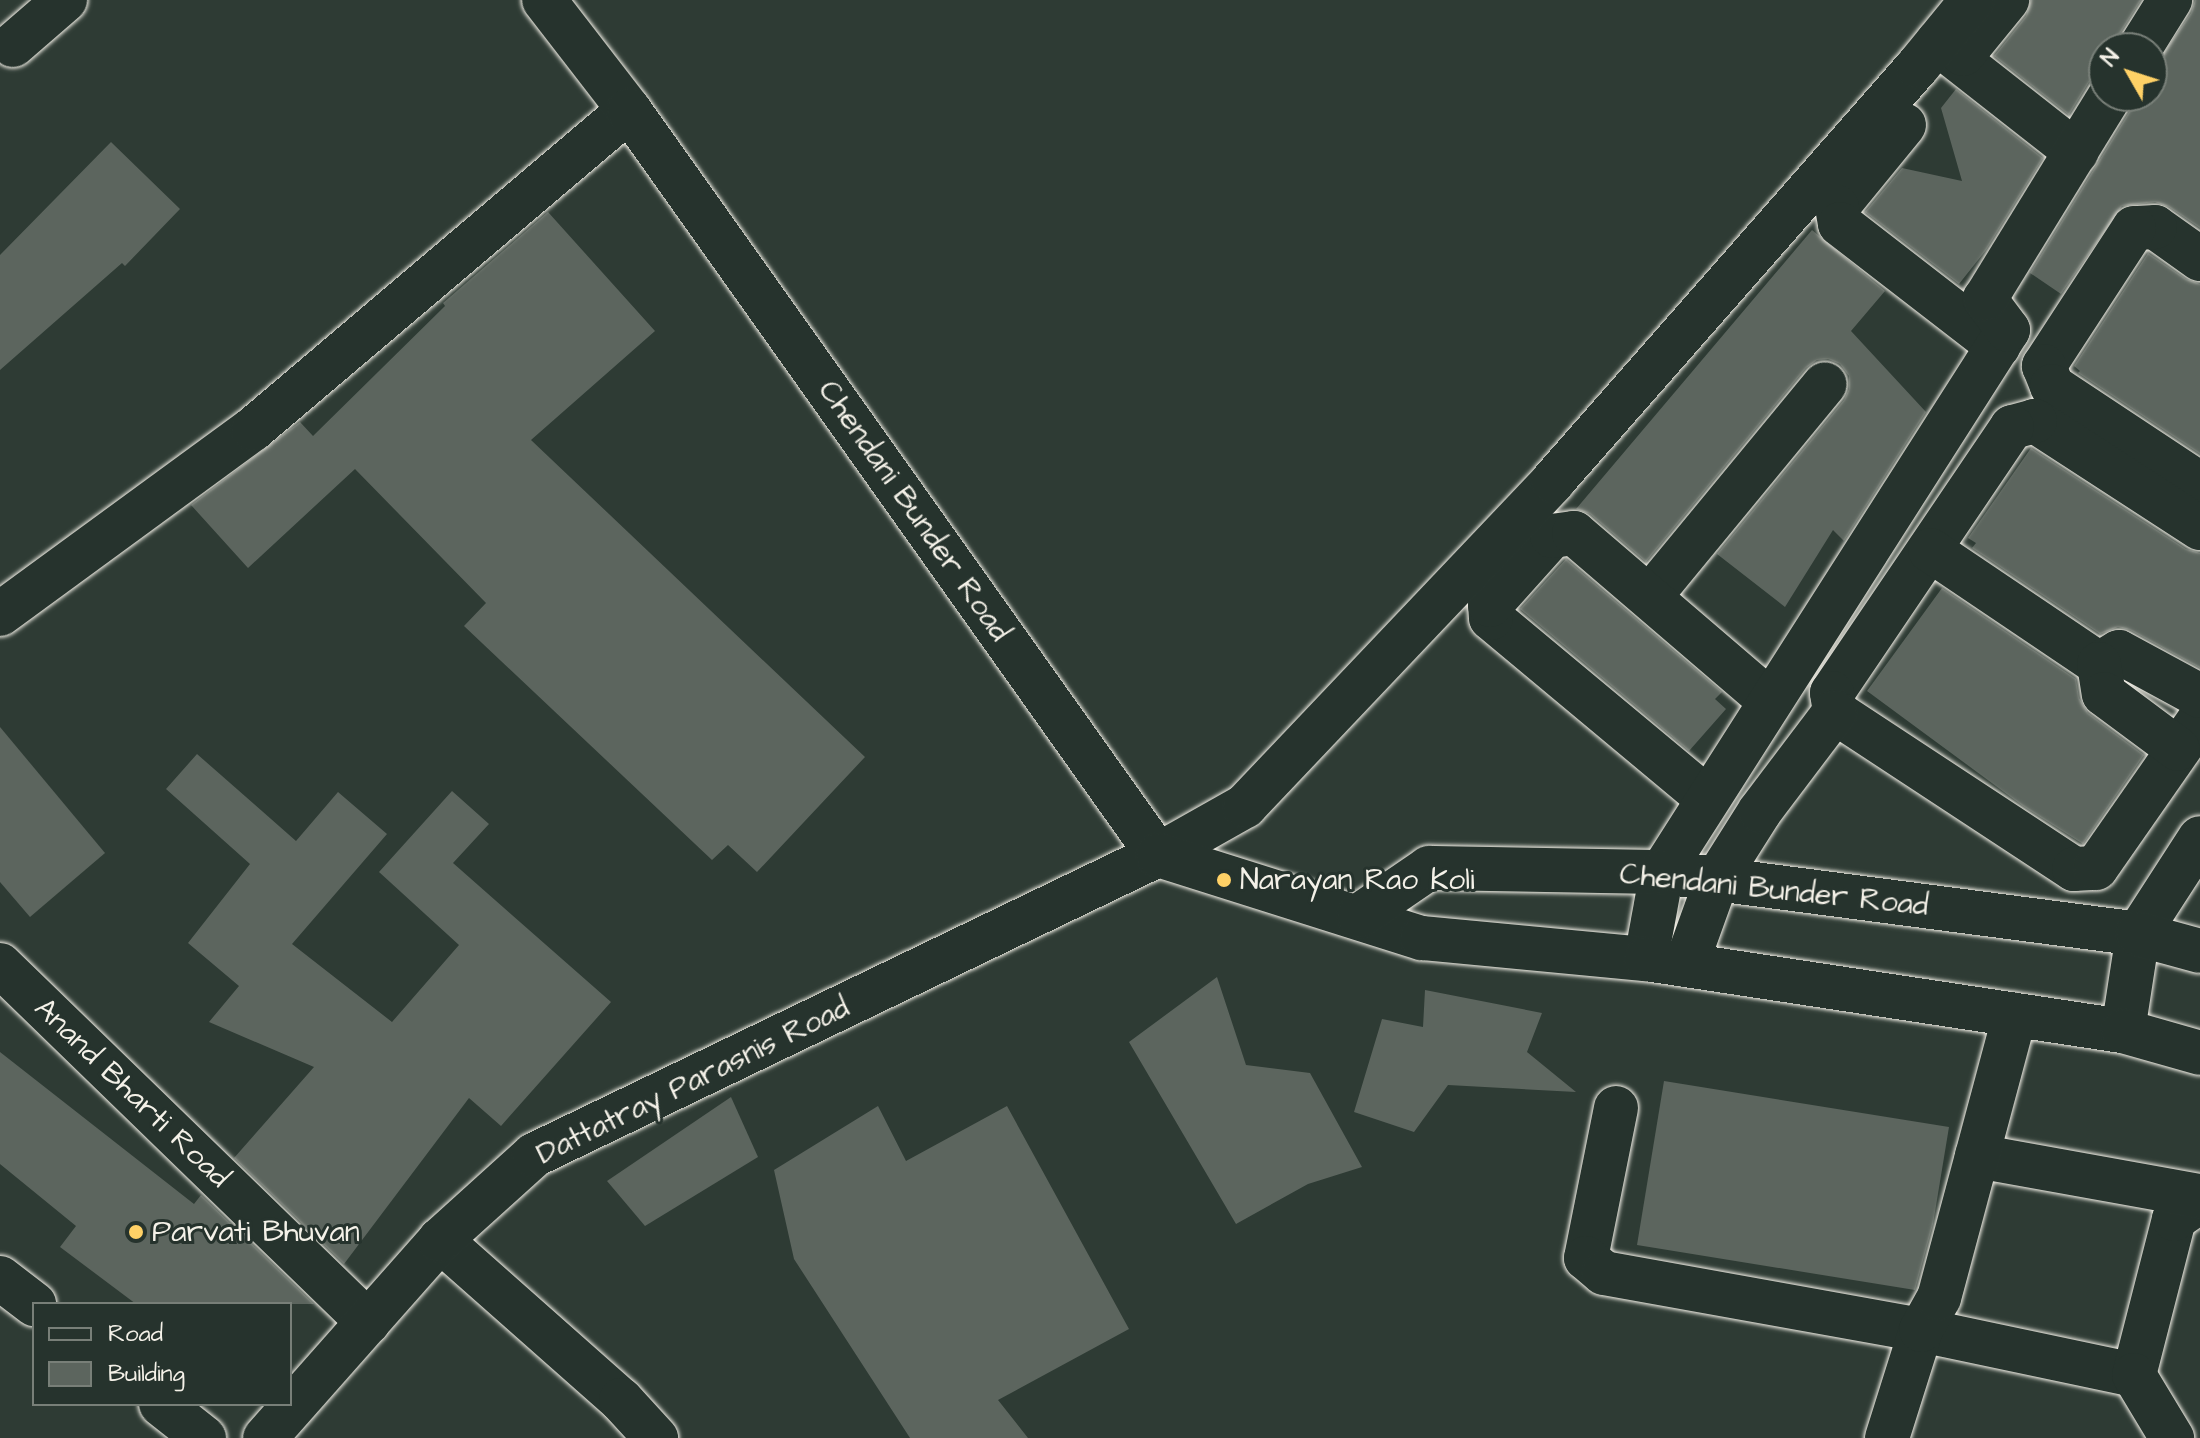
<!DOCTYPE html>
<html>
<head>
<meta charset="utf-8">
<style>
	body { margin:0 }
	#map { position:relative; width:2200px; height:1438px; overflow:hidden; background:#2e3b34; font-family:"Architects Daughter",sans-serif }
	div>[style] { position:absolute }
	.building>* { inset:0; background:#5c655e }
	.roads { filter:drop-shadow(0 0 2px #f4f1e8) drop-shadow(0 0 2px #f4f1e8) }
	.street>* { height:44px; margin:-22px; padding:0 22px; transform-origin:22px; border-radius:22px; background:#26332d }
	.secondary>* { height:44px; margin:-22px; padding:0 22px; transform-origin:22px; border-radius:22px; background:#26332d }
	.dots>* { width:22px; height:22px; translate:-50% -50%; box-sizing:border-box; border:4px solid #26332d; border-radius:50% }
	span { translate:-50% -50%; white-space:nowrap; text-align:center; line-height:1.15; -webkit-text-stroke:6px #26332d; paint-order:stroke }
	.street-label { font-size:30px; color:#f4f1e8 }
	.poi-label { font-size:30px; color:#f4f1e8 }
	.left { translate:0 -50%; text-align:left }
	.legend { position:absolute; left:32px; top:1302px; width:260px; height:104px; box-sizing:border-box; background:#26332d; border:2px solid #787f78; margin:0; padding:10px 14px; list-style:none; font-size:24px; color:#f4f1e8 }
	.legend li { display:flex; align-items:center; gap:16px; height:40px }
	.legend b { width:40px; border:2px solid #787f78 }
	.north { position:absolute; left:2088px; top:32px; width:80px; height:80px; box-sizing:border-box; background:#26332d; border:2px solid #787f78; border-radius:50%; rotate:309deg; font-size:22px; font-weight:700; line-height:32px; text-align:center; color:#f4f1e8 }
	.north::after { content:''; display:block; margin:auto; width:28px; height:36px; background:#ffd166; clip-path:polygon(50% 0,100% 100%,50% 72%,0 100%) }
</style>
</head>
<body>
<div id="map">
	<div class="building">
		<div style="clip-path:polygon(2031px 0,2141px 0,2119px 35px,2115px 48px,2104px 48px,2104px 72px,2089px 82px,2069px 115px,1994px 56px,2026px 16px)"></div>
		<div style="clip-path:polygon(2195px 0,2200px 0,2200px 228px,2169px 207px,2155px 202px,2122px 206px,2061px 294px,2030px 273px,2131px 109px,2135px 96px,2152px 96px,2152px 70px,2191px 13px)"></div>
		<div style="clip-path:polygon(1956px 89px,2043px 158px,1986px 250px,1959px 284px,1865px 212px,1902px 168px,1962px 181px,1941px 108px)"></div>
		<div style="clip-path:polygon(111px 142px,180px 209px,125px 266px,122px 263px,0 370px,0 255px)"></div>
		<div style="clip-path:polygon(548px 212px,655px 331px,531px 440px,865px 757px,757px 872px,728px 845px,712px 860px,464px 626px,486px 603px,355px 469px,248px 568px,191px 505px,300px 422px,313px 436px,445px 306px,443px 303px)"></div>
		<div style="clip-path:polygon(1812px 230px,1885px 291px,1851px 331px,1926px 412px,1844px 541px,1833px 530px,1785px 607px,1717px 554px,1844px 400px,1849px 389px,1849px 376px,1840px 364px,1828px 359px,1817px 360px,1806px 368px,1646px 562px,1590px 514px,1576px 509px)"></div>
		<div style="clip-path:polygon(2148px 253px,2186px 279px,2200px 284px,2200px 454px,2078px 373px,2080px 371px,2074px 366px)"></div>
		<div style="clip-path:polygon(2031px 448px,2186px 549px,2200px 553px,2200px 668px,2130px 630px,2118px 627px,2100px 634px,1972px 548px,1976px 543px,1968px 538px)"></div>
		<div style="clip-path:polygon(1566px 559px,1722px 692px,1715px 699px,1726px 709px,1689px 751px,1520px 609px)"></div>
		<div style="clip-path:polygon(1942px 588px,2076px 679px,2079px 698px,2088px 713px,2144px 755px,2083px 844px,2023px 806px,1867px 691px)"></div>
		<div style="clip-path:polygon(0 727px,105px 853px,30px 917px,0 882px)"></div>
		<div style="clip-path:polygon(197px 754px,296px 841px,338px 792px,387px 834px,292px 944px,392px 1022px,459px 945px,379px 872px,452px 791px,489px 824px,453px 863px,611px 1002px,501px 1126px,469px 1098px,344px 1264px,234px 1158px,314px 1067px,209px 1022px,239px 986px,188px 943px,250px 864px,166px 789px)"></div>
		<div style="clip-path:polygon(1217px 977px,1246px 1065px,1310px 1073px,1362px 1167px,1308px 1184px,1236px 1224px,1129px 1042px)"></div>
		<div style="clip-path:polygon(1425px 990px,1542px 1013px,1527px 1052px,1576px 1092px,1448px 1085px,1414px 1132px,1354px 1112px,1382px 1019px,1423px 1027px)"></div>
		<div style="clip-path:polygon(0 1052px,194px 1204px,201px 1195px,314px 1304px,136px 1304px,60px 1247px,76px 1226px,0 1164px)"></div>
		<div style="clip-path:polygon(1664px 1081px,1949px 1127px,1933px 1224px,1915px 1290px,1637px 1245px)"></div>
		<div style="clip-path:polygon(731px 1097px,758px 1157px,645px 1226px,607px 1181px)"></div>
		<div style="clip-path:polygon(878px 1106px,906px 1161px,1007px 1106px,1129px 1329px,998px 1400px,1028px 1438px,910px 1438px,794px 1259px,774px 1170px)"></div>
	</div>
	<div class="roads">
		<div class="street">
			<div style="left:1937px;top:43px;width:177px;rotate:38.1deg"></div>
			<div style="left:13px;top:45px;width:69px;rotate:-40.9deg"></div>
			<div style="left:2140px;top:48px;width:57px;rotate:-58deg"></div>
			<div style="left:1963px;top:54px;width:70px;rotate:-50.8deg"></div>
			<div style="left:1904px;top:125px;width:106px;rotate:129.3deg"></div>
			<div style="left:1837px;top:207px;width:17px;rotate:80deg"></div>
			<div style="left:1840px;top:224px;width:200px;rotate:37.7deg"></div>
			<div style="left:2200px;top:259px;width:55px;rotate:-144.6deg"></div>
			<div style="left:2155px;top:227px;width:21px;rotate:177deg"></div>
			<div style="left:2134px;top:228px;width:165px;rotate:123.1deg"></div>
			<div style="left:2044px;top:366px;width:22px;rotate:68deg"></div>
			<div style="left:2052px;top:386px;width:178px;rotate:33.5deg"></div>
			<div style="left:2200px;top:528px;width:197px;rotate:-147deg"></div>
			<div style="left:2035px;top:421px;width:24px;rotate:165deg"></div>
			<div style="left:2012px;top:427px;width:321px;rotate:124.1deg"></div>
			<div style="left:1832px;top:693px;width:19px;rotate:81deg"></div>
			<div style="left:1835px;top:712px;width:286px;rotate:33.3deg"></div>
			<div style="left:2074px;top:869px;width:22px;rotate:-3deg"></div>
			<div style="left:2096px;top:868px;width:182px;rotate:-55.1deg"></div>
			<div style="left:1930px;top:550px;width:204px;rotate:34deg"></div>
			<div style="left:2099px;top:664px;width:23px;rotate:-31deg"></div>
			<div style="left:2119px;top:652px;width:92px;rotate:28.5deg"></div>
			<div style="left:1651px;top:595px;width:273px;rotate:-50.5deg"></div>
			<div style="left:0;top:614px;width:313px;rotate:-36.2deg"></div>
			<div style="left:253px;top:429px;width:493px;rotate:-40.3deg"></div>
			<div style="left:2099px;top:664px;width:30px;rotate:81deg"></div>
			<div style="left:2104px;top:694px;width:92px;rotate:36.6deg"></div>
			<div style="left:1707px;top:798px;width:281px;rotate:-140.2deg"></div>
			<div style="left:1491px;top:618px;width:13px;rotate:-94deg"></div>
			<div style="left:1490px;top:605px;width:93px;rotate:-48.1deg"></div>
			<div style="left:1552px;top:536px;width:22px;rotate:-8deg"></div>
			<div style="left:1574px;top:533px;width:257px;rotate:40.6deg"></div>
			<div style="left:1646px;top:959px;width:88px;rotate:-79.6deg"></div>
			<div style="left:1662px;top:872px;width:643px;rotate:-57.45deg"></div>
			<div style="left:2008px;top:330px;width:39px;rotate:-127deg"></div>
			<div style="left:1985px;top:299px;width:238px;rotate:-58.4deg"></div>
			<div style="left:0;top:965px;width:513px;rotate:44.13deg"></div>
			<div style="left:1686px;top:965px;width:91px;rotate:-70.2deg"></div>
			<div style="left:1717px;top:879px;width:80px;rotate:-57.7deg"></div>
			<div style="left:1760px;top:811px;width:124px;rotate:-52.9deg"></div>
			<div style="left:2123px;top:1031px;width:98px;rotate:-81.2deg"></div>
			<div style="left:2138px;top:934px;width:114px;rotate:-57.1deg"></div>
			<div style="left:1616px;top:1108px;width:153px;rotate:101.3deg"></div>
			<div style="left:1586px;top:1258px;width:23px;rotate:40deg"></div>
			<div style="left:1604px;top:1273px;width:322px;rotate:10.2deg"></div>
			<div style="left:1921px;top:1330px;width:218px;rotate:11.9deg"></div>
			<div style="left:2134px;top:1375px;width:161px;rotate:-75.6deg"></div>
			<div style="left:2174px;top:1219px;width:32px;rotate:-35deg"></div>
			<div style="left:1977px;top:1156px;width:227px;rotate:10.2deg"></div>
			<div style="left:440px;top:1240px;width:242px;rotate:41.5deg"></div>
			<div style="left:621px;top:1400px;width:52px;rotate:47.4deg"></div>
			<div style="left:0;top:1278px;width:43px;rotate:37.4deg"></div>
			<div style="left:2134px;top:1375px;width:74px;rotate:58.9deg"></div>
			<div style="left:161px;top:1404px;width:55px;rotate:38.3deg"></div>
			<div style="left:265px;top:1438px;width:264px;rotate:-48.5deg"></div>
			<div style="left:440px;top:1240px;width:127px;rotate:-42.1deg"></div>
			<div style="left:534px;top:1155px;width:692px;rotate:-25.68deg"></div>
			<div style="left:1158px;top:855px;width:100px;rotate:-29.4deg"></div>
			<div style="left:1245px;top:806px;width:448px;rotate:-46.5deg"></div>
			<div style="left:1553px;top:481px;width:553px;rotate:-48.67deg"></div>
			<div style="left:1918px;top:66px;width:85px;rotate:-50.7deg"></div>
			<div style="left:1887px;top:1438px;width:113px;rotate:-72.5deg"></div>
			<div style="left:1921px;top:1330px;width:37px;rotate:-61deg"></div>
			<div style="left:1939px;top:1298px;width:293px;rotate:-75deg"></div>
		</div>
		<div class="secondary">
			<div style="left:544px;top:0;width:139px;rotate:52.3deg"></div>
			<div style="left:629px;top:110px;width:914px;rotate:54.62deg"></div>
			<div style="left:1158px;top:855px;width:277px;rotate:17.5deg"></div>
			<div style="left:1422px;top:938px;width:225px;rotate:5.4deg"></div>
			<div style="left:1646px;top:959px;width:482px;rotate:8.6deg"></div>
			<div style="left:2123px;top:1031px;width:80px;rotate:15.9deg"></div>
			<div style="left:1359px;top:916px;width:85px;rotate:-34.4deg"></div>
			<div style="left:1429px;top:868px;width:233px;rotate:1deg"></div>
			<div style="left:1662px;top:872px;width:480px;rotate:7.4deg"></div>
			<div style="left:2138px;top:934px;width:64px;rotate:15.3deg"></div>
		</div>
	</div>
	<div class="dots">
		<div style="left:1224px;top:880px;background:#ffd166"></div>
		<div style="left:136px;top:1232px;background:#ffd166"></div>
	</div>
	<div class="street-label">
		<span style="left:914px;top:511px;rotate:55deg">Chendani Bunder Road</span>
		<span style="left:1774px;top:890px;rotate:6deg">Chendani Bunder Road</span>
		<span style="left:693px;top:1081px;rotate:-26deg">Dattatray Parasnis Road</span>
		<span style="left:132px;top:1093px;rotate:44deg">Anand Bharti Road</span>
	</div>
	<div class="poi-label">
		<span class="left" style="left:1240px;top:880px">Narayan Rao Koli</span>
		<span class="left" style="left:152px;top:1232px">Parvati Bhuvan</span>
	</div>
	<ul class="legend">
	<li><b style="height:10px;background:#26332d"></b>Road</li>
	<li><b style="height:22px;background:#5c655e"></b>Building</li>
	</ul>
	<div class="north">N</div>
</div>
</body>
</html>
